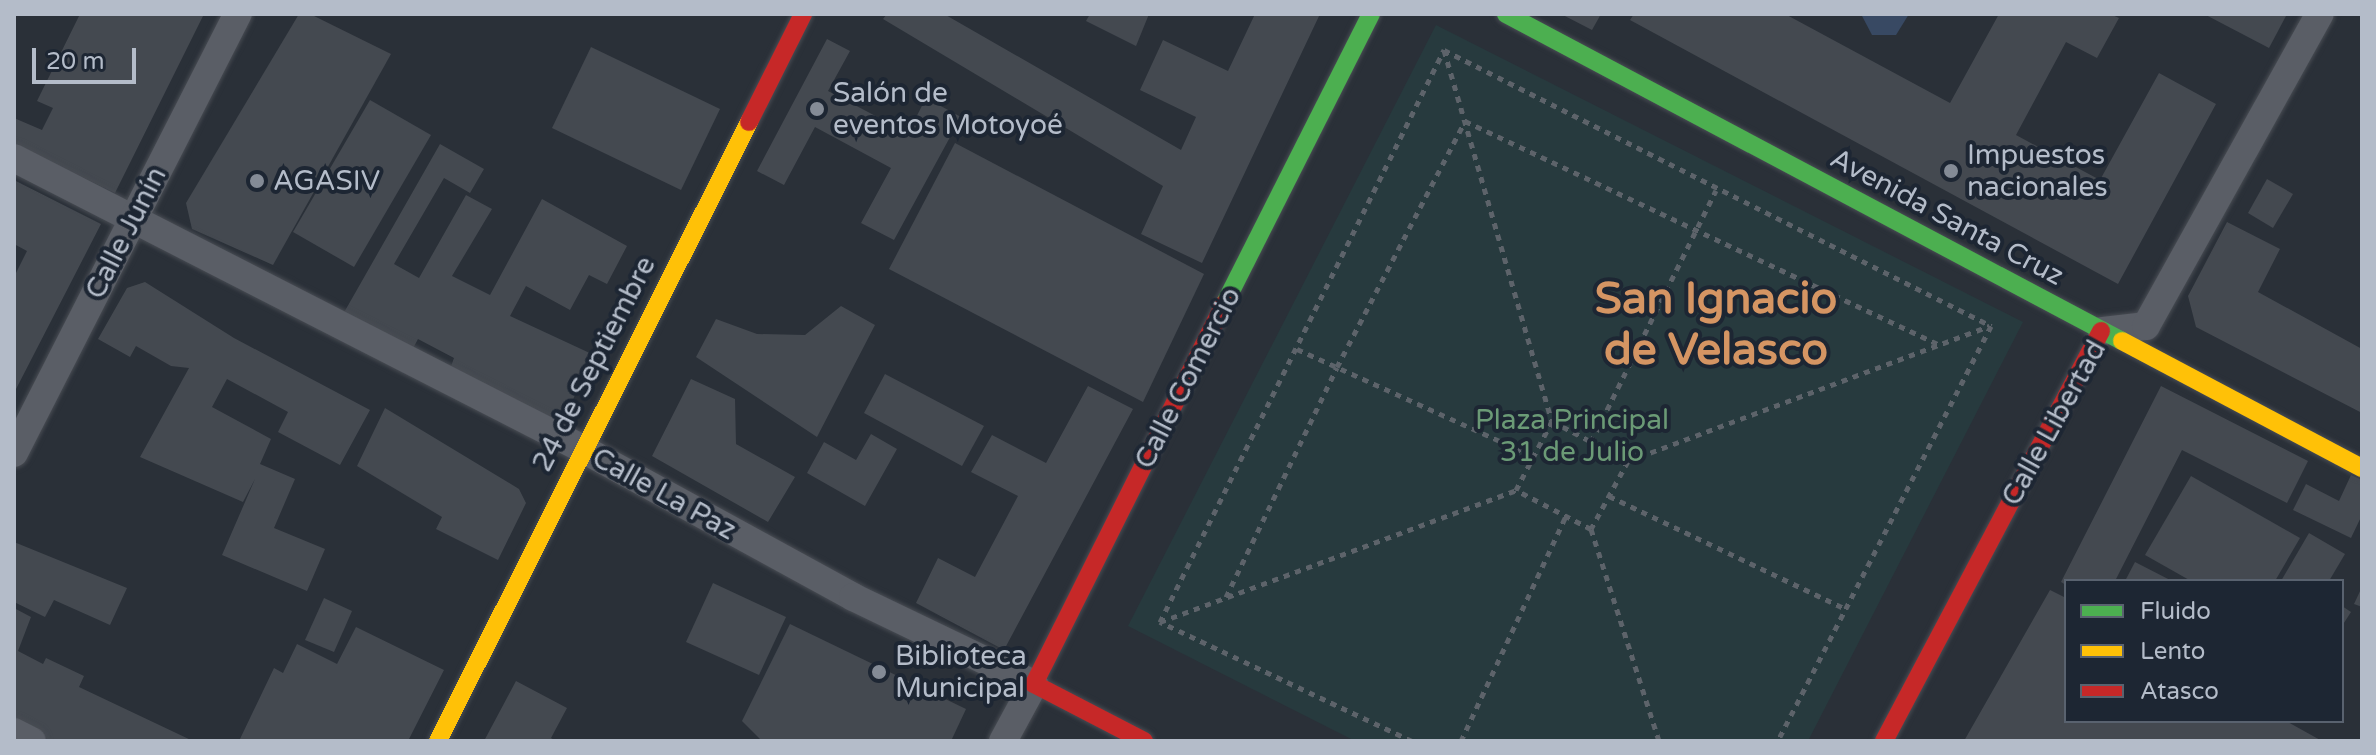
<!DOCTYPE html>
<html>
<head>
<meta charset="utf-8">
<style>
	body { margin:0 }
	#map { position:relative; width:2376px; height:755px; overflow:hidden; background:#2a3038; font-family:"Varela Round",sans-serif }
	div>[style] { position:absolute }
	.green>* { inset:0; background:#273a3e }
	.water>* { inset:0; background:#384963 }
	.building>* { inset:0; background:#444950 }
	.path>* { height:5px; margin-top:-2.5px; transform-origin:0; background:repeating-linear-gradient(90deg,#5d636a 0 6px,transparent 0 12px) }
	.roads { filter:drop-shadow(0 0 2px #484c53) drop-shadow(0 0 2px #484c53) }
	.street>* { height:28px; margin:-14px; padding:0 14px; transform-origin:14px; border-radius:14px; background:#5a5e66 }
	.fast>* { height:18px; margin:-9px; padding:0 9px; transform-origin:9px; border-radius:9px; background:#4caf50 }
	.slow>* { height:18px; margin:-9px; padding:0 9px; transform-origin:9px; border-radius:9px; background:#ffc107 }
	.jam>* { height:18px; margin:-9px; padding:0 9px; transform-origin:9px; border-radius:9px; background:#c62828 }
	.dots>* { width:22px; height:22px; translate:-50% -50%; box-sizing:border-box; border:4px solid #1d2633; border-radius:50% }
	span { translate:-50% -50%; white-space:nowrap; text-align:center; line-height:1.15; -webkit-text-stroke:8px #1d2633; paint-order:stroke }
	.poi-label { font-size:28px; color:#b4bcc9 }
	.left { translate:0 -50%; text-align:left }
	.street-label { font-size:28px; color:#b4bcc9 }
	.park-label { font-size:28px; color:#6b9a76 }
	.town-label { font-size:44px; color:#d59563; font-weight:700 }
	.frame { position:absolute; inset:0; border:16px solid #b4bcc9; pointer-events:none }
	.legend { position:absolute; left:2064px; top:579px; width:280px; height:144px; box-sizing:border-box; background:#1d2633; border:2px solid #59626f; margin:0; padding:10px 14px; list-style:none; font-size:24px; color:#b4bcc9 }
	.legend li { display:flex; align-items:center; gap:16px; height:40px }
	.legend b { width:40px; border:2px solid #59626f }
	.scale { position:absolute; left:32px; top:48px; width:104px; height:36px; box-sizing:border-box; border:4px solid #b4bcc9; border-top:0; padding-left:10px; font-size:24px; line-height:28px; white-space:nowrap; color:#b4bcc9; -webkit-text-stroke:6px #1d2633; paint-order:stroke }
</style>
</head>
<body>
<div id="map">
	<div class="green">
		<div style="clip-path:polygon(1436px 25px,2023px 322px,1808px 741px,1355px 741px,1128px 626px)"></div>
	</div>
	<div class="water">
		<div style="clip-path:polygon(1861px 14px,1909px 14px,1896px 35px,1872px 35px)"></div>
	</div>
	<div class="building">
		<div style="clip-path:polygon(80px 14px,204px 14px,115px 193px,14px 144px,14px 118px,42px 130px,53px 108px,37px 101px)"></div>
		<div style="clip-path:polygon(299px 14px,310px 14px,391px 54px,273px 265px,192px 229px,186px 203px)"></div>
		<div style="clip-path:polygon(887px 14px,944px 14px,1181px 150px,1196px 117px,1140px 90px,1163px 40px,1228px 71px,1255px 14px,1320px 14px,1202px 263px,1141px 234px,1163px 186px,883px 19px)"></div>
		<div style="clip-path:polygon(1090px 14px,1149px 14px,1136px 46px,1086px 21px)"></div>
		<div style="clip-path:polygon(1561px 14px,1601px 14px,1592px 30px)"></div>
		<div style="clip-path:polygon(1634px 14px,1785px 14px,1950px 103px,1999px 14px,2110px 14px,2119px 18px,2097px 58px,2066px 42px,2016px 135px,2100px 180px,2159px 73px,2216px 104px,2118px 284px,1630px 20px)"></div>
		<div style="clip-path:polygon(2204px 14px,2287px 14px,2269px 48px)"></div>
		<div style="clip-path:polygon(827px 39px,850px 51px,828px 91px,908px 133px,926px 98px,961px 117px,894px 240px,861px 223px,891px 168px,815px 127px,784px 185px,757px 171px)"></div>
		<div style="clip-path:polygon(591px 47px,720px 109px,681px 190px,552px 128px)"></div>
		<div style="clip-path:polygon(370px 100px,431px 135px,354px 267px,293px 232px)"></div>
		<div style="clip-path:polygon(955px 143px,1204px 274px,1143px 402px,889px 269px)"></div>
		<div style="clip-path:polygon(440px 144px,484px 169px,470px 193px,444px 178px,394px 264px,419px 278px,466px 195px,492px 209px,452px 276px,490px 295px,542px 199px,627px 246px,607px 284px,589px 275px,570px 310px,526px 286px,510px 316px,594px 355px,566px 414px,551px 422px,450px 369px,454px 358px,418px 339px,410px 354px,342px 316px)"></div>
		<div style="clip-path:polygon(2267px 179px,2293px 194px,2273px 228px,2248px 213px)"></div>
		<div style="clip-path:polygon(14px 180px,101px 224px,14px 393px,14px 277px,27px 251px,14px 244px)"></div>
		<div style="clip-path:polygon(2227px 222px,2280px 249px,2258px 292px,2362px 349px,2362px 413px,2196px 327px,2188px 296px)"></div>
		<div style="clip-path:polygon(145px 282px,234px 338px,370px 410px,340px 465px,278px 432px,288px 412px,227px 379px,212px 407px,271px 439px,260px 464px,295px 479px,274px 528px,325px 549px,307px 591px,222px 555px,255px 479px,243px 502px,140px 457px,189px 368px,171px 366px,136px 346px,130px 357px,98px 339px,127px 288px)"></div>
		<div style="clip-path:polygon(841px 306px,875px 325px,817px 437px,696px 357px,716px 319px,757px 334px,805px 335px)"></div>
		<div style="clip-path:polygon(885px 374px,984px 426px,962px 466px,864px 413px)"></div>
		<div style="clip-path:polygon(691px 379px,735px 399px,736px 444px,795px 477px,768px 522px,652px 456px)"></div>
		<div style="clip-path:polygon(1088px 386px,1133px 409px,1004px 650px,916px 603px,938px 558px,975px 577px,1018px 496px,971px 472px,992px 435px,1046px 463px)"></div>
		<div style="clip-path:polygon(2161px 386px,2308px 461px,2287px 503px,2182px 450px,2115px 581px,2066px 585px,2061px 582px)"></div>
		<div style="clip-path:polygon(385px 408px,519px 489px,526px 503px,498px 560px,436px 529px,442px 517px,357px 466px)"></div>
		<div style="clip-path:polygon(871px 434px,897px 449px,865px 506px,807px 473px,824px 442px,856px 460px)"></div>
		<div style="clip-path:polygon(2351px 475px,2362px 480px,2362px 515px,2351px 538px,2293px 510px,2306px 484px,2339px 501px)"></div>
		<div style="clip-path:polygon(2191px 476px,2300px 538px,2275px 581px,2191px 581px,2145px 555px)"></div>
		<div style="clip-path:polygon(2309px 533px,2345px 554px,2329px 581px,2281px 581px)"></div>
		<div style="clip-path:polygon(14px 542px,127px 588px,110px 625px,54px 600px,45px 617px,14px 602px)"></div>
		<div style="clip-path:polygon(2135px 562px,2172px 581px,2125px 581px)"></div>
		<div style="clip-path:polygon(713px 583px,786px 617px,759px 675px,686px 642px)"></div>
		<div style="clip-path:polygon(2362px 587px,2362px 607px,2354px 604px)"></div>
		<div style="clip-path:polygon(2050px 590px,2066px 598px,2066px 721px,2286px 721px,2322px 741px,1964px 741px)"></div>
		<div style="clip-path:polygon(324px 598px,352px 611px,334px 652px,305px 640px)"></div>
		<div style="clip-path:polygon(2342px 606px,2351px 612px,2342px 626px)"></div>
		<div style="clip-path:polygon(14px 608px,31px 617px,18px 651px,43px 664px,46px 658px,84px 676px,79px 687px,193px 741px,51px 741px,14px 723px)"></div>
		<div style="clip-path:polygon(790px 624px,966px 709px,951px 741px,762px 741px,742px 721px)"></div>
		<div style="clip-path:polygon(356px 627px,444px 670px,408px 741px,239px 741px,274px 668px,283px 673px,297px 644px,337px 664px)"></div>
		<div style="clip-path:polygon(516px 681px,567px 708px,551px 738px,556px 741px,484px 741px)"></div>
	</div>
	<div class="path">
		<div style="left:1444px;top:50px;width:613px;rotate:26.77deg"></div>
		<div style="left:1991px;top:326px;width:466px;rotate:117.2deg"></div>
		<div style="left:1444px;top:50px;width:386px;rotate:73.8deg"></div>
		<div style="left:1297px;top:349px;width:259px;rotate:24.4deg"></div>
		<div style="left:1591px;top:442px;width:281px;rotate:-63.6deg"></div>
		<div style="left:1628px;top:461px;width:386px;rotate:-20.5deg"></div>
		<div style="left:1609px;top:496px;width:263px;rotate:25.5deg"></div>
		<div style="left:1591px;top:529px;width:223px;rotate:72.2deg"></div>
		<div style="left:1226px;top:597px;width:255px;rotate:-64.2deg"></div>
		<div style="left:1337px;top:367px;width:277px;rotate:-62.5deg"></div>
		<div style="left:1465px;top:121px;width:525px;rotate:25.25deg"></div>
		<div style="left:1160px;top:622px;width:380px;rotate:-20.3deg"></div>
		<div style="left:1516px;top:490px;width:78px;rotate:-62.4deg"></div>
		<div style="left:1552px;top:421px;width:86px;rotate:27.8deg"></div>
		<div style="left:1628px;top:461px;width:77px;rotate:118.6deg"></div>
		<div style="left:1591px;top:529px;width:85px;rotate:-152.5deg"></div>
		<div style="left:1412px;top:741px;width:279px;rotate:-154.7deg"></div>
		<div style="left:1160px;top:622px;width:639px;rotate:-63.6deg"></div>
		<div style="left:1461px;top:741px;width:248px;rotate:-65deg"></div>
	</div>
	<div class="roads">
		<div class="street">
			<div style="left:14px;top:158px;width:637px;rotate:27.09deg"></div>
			<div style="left:581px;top:448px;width:310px;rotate:28.7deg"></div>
			<div style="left:853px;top:597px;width:201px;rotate:25.7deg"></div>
			<div style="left:1034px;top:684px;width:65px;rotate:118.5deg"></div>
			<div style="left:2102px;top:331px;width:44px;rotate:-6.5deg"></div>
			<div style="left:2146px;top:326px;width:357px;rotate:-60.9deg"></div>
			<div style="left:14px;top:453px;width:493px;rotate:-63deg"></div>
			<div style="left:14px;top:732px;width:20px;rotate:27deg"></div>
		</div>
		<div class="fast">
			<div style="left:1506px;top:14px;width:697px;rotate:27.96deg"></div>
			<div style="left:1225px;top:303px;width:324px;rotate:-63.2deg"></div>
		</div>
		<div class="slow">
			<div style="left:2122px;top:341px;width:272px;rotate:27.9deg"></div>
			<div style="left:438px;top:741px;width:693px;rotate:-63.32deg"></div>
		</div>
		<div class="jam">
			<div style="left:749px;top:122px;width:121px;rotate:-63.4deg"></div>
			<div style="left:1144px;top:741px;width:124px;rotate:-152.6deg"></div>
			<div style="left:1034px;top:684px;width:426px;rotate:-63.4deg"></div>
			<div style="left:1884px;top:741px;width:464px;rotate:-62.1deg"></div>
		</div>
	</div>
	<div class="dots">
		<div style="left:817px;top:109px;background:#848b96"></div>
		<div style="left:1951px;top:171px;background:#848b96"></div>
		<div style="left:257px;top:181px;background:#848b96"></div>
		<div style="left:879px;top:672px;background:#848b96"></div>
	</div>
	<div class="poi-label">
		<span class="left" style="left:833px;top:109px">Salón de<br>eventos Motoyoé</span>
		<span class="left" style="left:1967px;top:171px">Impuestos<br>nacionales</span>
		<span class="left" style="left:273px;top:181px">AGASIV</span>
		<span class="left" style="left:895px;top:672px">Biblioteca<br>Municipal</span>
	</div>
	<div class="street-label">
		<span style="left:1947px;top:217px;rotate:28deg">Avenida Santa Cruz</span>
		<span style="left:126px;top:233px;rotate:-63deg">Calle Junín</span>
		<span style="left:594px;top:364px;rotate:-63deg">24 de Septiembre</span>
		<span style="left:1188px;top:378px;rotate:-63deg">Calle Comercio</span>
		<span style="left:2054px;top:423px;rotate:-61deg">Calle Libertad</span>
		<span style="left:664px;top:494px;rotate:29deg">Calle La Paz</span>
	</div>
	<div class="park-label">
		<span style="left:1572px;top:436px">Plaza Principal<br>31 de Julio</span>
	</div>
	<div class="town-label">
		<span style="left:1716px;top:326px">San Ignacio<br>de Velasco</span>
	</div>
	<div class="frame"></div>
	<ul class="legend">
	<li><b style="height:10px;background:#4caf50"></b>Fluido</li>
	<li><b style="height:10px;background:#ffc107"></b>Lento</li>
	<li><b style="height:10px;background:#c62828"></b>Atasco</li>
	</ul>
	<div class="scale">20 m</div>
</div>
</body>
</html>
